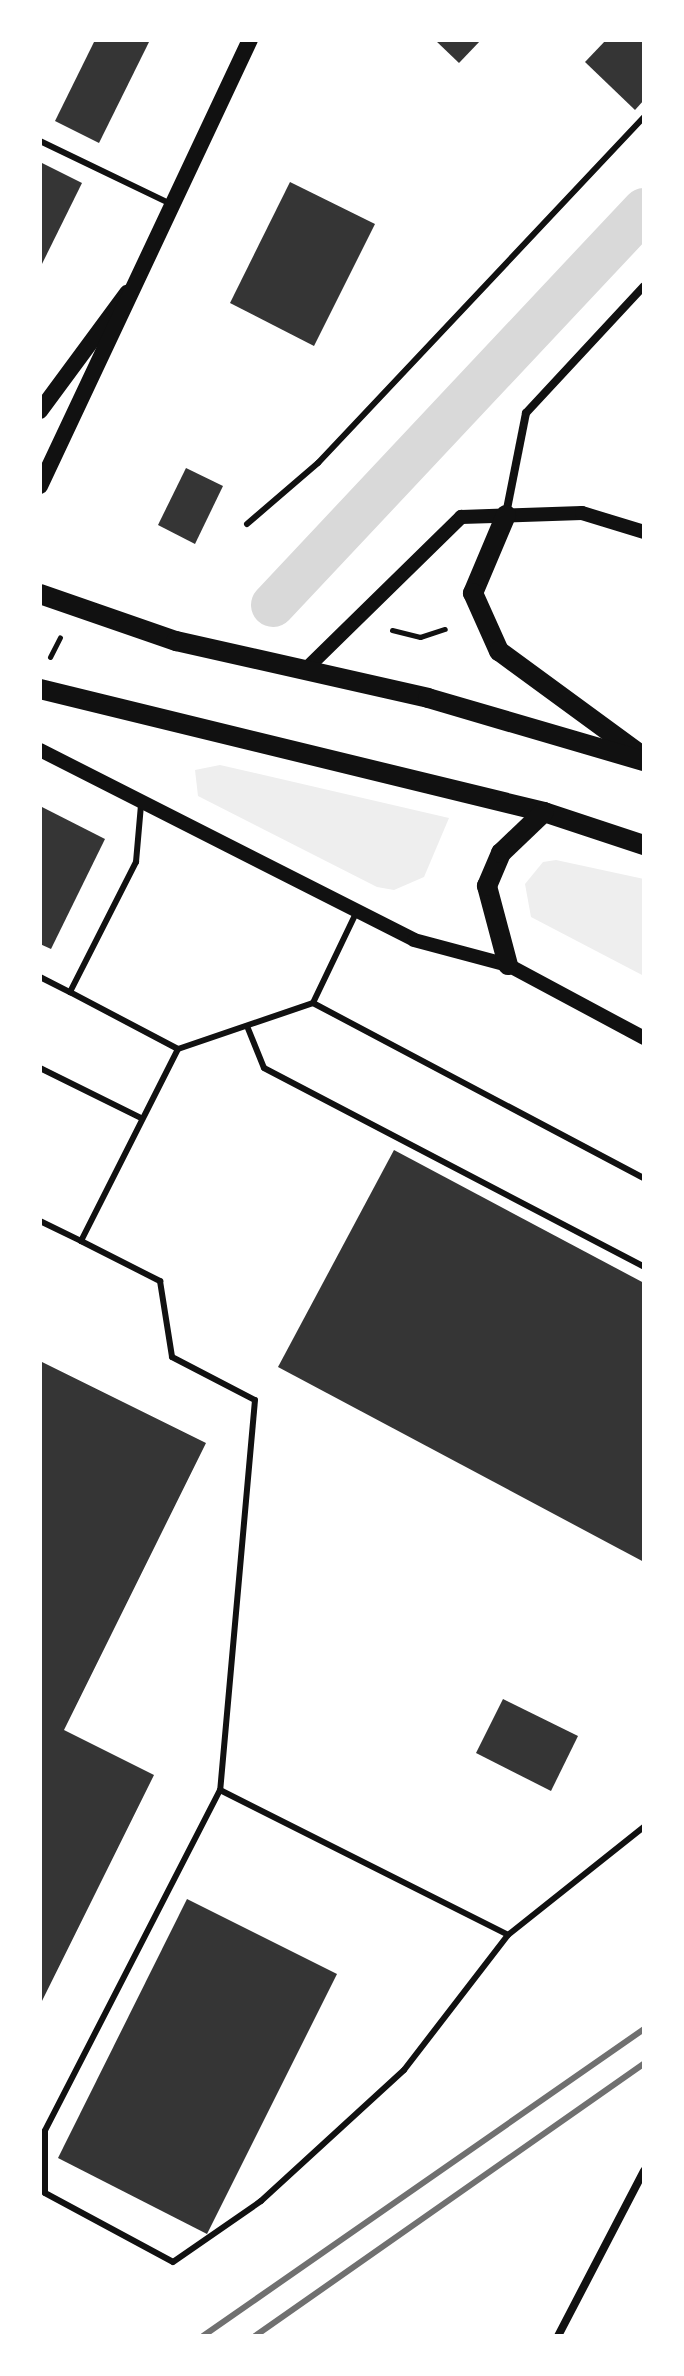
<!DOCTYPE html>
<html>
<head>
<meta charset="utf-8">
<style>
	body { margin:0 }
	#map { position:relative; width:684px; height:2376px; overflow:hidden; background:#fff; font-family:"DM Sans",sans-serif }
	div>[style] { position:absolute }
	.green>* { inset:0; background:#eee }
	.canal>* { height:44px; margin:-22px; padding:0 22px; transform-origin:22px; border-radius:22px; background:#d9d9d9 }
	.building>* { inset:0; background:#353535 }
	.path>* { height:5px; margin:-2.5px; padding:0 2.5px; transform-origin:2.5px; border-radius:2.5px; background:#111 }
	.service>* { height:6px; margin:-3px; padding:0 3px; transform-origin:3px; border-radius:3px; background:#111 }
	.minor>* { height:8px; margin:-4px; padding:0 4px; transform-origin:4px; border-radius:4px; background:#111 }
	.tertiary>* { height:14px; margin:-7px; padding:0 7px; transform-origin:7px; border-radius:7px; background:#111 }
	.secondary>* { height:16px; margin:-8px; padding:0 8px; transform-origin:8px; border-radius:8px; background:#111 }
	.primary>* { height:20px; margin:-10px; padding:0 10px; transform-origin:10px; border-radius:10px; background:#111 }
	.rail>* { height:6px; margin:-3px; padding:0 3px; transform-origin:3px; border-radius:3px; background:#707070 }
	span { translate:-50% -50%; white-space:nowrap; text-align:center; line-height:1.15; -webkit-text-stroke:7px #fff; paint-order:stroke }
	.frame { position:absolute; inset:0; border:42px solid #fff; pointer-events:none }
</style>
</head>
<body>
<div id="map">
	<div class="green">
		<div style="clip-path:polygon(220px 765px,449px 818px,424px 877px,394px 890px,377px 887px,198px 796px,195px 770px)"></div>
		<div style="clip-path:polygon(556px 860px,644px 879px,644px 976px,531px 917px,525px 884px,543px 862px)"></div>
	</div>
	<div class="canal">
		<div style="left:273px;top:605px;width:542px;rotate:-46.79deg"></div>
	</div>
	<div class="building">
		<div style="clip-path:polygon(95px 40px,150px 40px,99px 143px,55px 121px)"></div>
		<div style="clip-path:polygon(435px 40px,481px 40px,459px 63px)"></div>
		<div style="clip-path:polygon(606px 40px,644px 40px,644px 100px,635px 110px,585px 62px)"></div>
		<div style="clip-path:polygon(40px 162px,82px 183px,40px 268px)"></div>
		<div style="clip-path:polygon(290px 182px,375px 224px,314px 346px,230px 303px)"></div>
		<div style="clip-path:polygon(186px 468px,223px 486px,195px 544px,158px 525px)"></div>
		<div style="clip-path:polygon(40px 806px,105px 839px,51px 949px,40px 944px)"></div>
		<div style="clip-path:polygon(394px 1150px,644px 1283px,644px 1562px,278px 1367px)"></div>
		<div style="clip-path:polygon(40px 1361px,206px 1443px,64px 1730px,154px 1775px,40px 2005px)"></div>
		<div style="clip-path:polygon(503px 1699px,578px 1736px,551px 1791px,476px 1753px)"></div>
		<div style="clip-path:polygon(187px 1899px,337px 1974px,207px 2234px,58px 2158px)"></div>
	</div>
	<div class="path">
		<div style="left:392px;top:630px;width:29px;rotate:14deg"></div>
		<div style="left:420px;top:637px;width:26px;rotate:-18deg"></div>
		<div style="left:50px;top:657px;width:22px;rotate:-63deg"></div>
	</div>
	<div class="service">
		<div style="left:40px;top:141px;width:145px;rotate:25.7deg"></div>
		<div style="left:247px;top:524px;width:94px;rotate:-40.7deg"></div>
		<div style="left:318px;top:463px;width:475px;rotate:-46.7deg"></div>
		<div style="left:357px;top:911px;width:102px;rotate:115.6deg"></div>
		<div style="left:313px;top:1003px;width:374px;rotate:27.9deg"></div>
		<div style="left:40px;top:977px;width:34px;rotate:27deg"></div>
		<div style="left:70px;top:992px;width:146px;rotate:-63.1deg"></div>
		<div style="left:136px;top:862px;width:57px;rotate:-85deg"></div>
		<div style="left:247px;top:1026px;width:45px;rotate:68deg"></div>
		<div style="left:264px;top:1068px;width:429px;rotate:27.6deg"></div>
		<div style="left:178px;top:1049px;width:143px;rotate:-18.8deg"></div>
		<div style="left:40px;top:1068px;width:113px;rotate:26.3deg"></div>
		<div style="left:40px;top:1221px;width:46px;rotate:26deg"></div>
		<div style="left:81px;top:1241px;width:215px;rotate:-63.2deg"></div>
		<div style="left:178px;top:1049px;width:122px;rotate:-152.2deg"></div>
		<div style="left:81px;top:1241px;width:89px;rotate:26.9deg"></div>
		<div style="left:160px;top:1281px;width:77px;rotate:81deg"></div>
		<div style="left:172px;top:1357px;width:93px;rotate:27.4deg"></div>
		<div style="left:255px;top:1400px;width:392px;rotate:95.1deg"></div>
		<div style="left:220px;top:1790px;width:322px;rotate:26.7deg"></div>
		<div style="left:508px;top:1935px;width:174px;rotate:-38.5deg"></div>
		<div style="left:220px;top:1790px;width:383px;rotate:117.2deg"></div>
		<div style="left:45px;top:2131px;width:62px;rotate:90deg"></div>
		<div style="left:45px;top:2193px;width:145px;rotate:28.3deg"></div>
		<div style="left:173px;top:2262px;width:107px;rotate:-34.7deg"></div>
		<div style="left:261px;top:2201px;width:194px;rotate:-42.5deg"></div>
		<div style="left:404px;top:2070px;width:170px;rotate:-52.4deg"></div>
	</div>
	<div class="minor">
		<div style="left:506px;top:514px;width:103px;rotate:-78.8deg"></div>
		<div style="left:526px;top:413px;width:173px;rotate:-47.1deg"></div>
		<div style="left:558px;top:2336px;width:186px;rotate:-62.5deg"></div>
	</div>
	<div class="tertiary">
		<div style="left:305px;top:670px;width:219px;rotate:-44.4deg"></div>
		<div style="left:461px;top:517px;width:121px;rotate:-1.9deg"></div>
		<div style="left:582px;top:513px;width:65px;rotate:17deg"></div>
		<div style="left:40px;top:750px;width:419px;rotate:26.9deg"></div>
		<div style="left:414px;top:940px;width:97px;rotate:14.9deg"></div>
		<div style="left:508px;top:965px;width:154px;rotate:28.2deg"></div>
	</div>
	<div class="secondary">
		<div style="left:40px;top:411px;width:147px;rotate:-53.6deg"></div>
		<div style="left:40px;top:486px;width:493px;rotate:-64.8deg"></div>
	</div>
	<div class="primary">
		<div style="left:506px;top:515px;width:85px;rotate:112.9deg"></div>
		<div style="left:473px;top:593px;width:64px;rotate:65.9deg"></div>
		<div style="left:499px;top:651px;width:176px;rotate:36.2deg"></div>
		<div style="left:40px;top:594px;width:144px;rotate:19.1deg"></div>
		<div style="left:176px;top:641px;width:258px;rotate:12.7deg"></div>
		<div style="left:428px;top:698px;width:225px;rotate:16.3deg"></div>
		<div style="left:40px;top:689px;width:519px;rotate:13.71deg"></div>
		<div style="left:544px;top:812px;width:105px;rotate:18.3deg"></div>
		<div style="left:508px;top:965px;width:82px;rotate:-104.9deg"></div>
		<div style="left:487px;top:886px;width:36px;rotate:-67deg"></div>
		<div style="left:501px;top:853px;width:59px;rotate:-43.6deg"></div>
	</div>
	<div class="rail">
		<div style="left:203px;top:2336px;width:537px;rotate:-34.84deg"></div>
		<div style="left:255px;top:2336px;width:475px;rotate:-35deg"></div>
	</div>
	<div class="frame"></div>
</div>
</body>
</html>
